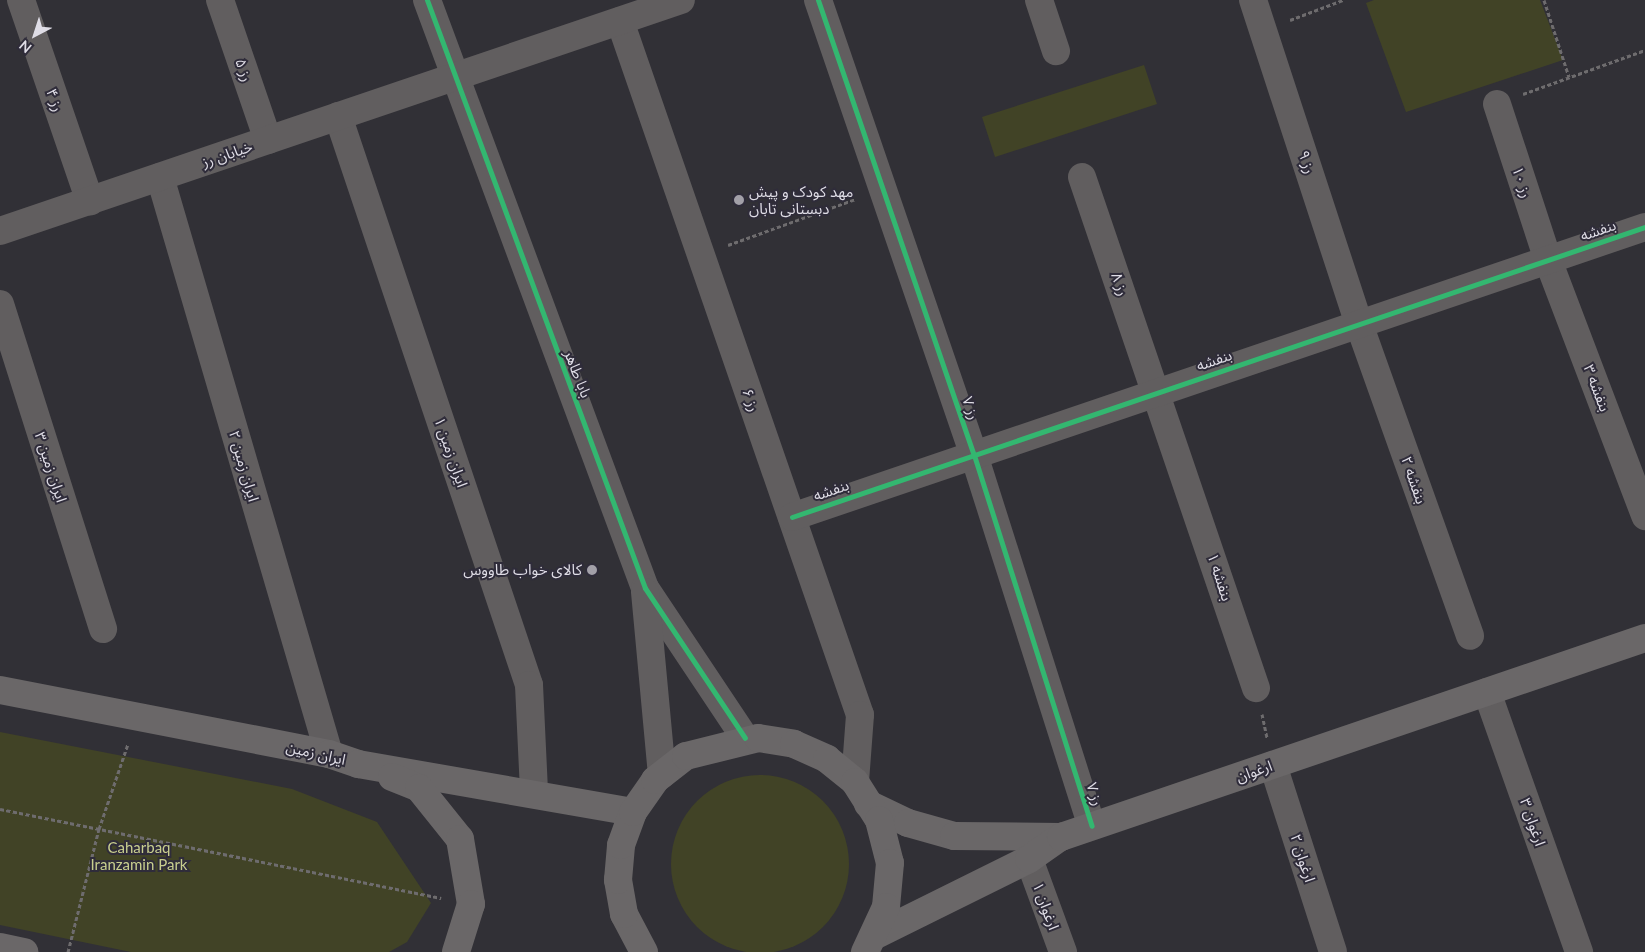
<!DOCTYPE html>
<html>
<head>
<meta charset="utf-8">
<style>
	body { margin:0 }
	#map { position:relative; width:1645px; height:952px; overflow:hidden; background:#313036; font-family:Lato,"Noto Sans Arabic",sans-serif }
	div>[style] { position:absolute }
	.green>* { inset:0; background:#414326 }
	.round { border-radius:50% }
	.path>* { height:3px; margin-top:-1.5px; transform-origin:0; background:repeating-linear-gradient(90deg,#6e6c6e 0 4px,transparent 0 6.5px) }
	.minor>* { height:28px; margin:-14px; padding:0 14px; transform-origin:14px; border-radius:14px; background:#615e5f }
	.major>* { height:28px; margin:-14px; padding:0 14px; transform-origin:14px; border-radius:14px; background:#6a6768 }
	.cycleway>* { height:5px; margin:-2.5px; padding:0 2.5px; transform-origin:2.5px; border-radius:2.5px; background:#33b770 }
	.dots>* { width:14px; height:14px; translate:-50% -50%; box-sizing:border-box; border:2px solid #2f2c3a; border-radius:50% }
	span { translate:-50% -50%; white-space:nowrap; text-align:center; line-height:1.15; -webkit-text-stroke:4px #2f2c3a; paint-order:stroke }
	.street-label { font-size:15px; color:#dfdde6 }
	.poi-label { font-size:15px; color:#dfdde6 }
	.left { translate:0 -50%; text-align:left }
	.right { translate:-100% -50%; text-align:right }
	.park-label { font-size:15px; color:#c8ce8e }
	.north { position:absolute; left:10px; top:10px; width:50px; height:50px; -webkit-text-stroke:4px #2f2c3a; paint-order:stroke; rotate:220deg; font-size:14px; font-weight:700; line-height:20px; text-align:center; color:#dfdde6 }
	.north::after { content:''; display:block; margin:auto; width:18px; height:22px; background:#dfdde6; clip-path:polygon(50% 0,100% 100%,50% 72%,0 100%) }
</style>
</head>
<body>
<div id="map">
	<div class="green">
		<div style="clip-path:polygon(1374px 0,1540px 0,1563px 60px,1406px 112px,1366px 3px)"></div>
		<div style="clip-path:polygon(1144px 65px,1157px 104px,995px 157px,982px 117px)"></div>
		<div style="clip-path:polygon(0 732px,292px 789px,377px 822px,431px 903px,407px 942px,389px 952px,131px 952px,0 925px)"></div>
		<div class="round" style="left:671px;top:775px;width:178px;height:178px"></div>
	</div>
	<div class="path">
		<div style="left:1544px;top:0;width:81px;rotate:72deg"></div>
		<div style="left:1290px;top:20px;width:57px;rotate:-20.7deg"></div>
		<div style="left:1523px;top:94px;width:130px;rotate:-19.8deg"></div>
		<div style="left:728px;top:245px;width:136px;rotate:-19.8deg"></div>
		<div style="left:1262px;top:714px;width:24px;rotate:78deg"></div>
		<div style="left:0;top:809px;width:450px;rotate:11.4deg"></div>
		<div style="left:68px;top:952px;width:127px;rotate:-75.9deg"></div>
		<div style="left:99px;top:829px;width:90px;rotate:-71.2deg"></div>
	</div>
	<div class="minor">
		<div style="left:21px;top:0;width:213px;rotate:71.1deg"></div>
		<div style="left:220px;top:0;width:148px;rotate:71.1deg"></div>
		<div style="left:427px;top:0;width:627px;rotate:69.66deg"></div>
		<div style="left:645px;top:588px;width:180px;rotate:56.3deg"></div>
		<div style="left:818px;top:0;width:481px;rotate:71.1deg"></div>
		<div style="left:974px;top:455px;width:389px;rotate:72.4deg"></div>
		<div style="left:1039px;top:0;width:54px;rotate:71.6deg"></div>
		<div style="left:1253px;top:0;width:341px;rotate:71.9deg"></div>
		<div style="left:1359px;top:324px;width:331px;rotate:70.4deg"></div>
		<div style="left:620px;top:21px;width:734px;rotate:70.92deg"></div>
		<div style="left:860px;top:715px;width:67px;rotate:94.3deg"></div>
		<div style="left:1497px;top:104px;width:164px;rotate:71.9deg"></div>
		<div style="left:1548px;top:260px;width:274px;rotate:69.2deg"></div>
		<div style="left:338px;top:116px;width:600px;rotate:71.44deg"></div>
		<div style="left:529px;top:685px;width:108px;rotate:87.3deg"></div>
		<div style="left:160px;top:177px;width:601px;rotate:73.67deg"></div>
		<div style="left:1082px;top:177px;width:540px;rotate:71.2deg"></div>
		<div style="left:0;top:231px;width:719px;rotate:-18.74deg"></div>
		<div style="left:0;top:304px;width:341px;rotate:72.4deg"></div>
		<div style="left:792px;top:517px;width:901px;rotate:-18.78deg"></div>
		<div style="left:645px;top:592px;width:183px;rotate:84.7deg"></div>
		<div style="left:1487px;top:692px;width:276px;rotate:70.5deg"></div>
		<div style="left:1273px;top:765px;width:196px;rotate:72.2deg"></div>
		<div style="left:1029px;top:859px;width:99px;rotate:69.9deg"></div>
	</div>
	<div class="major">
		<div style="left:0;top:690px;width:335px;rotate:11deg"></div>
		<div style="left:329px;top:754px;width:31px;rotate:19deg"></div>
		<div style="left:358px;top:764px;width:279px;rotate:9.9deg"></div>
		<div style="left:392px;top:777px;width:29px;rotate:22deg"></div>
		<div style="left:419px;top:788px;width:65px;rotate:51.2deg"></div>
		<div style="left:460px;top:839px;width:66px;rotate:80.4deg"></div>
		<div style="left:471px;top:904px;width:50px;rotate:107.4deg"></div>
		<div style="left:868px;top:804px;width:44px;rotate:25.4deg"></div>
		<div style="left:908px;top:823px;width:48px;rotate:15.8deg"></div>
		<div style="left:954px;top:836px;width:107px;rotate:0.5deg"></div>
		<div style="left:876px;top:935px;width:171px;rotate:-26.4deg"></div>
		<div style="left:1029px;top:859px;width:39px;rotate:-35deg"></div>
		<div style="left:1061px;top:837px;width:617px;rotate:-18.82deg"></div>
		<div style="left:0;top:947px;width:25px;rotate:12deg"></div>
		<div style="left:644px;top:952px;width:43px;rotate:-117.8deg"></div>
		<div style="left:624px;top:914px;width:35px;rotate:-100deg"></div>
		<div style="left:618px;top:880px;width:35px;rotate:-85deg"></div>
		<div style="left:621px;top:845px;width:35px;rotate:-70deg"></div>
		<div style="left:633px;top:812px;width:39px;rotate:-55deg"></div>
		<div style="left:655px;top:780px;width:39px;rotate:-38deg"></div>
		<div style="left:686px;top:756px;width:74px;rotate:-14deg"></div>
		<div style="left:758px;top:738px;width:36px;rotate:9deg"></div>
		<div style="left:794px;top:744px;width:36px;rotate:24deg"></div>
		<div style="left:827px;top:759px;width:36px;rotate:39deg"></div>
		<div style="left:855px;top:782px;width:45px;rotate:57.7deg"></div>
		<div style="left:879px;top:820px;width:44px;rotate:75.7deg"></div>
		<div style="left:890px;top:863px;width:44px;rotate:95.2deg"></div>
		<div style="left:886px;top:907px;width:50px;rotate:115deg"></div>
	</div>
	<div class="cycleway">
		<div style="left:427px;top:0;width:627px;rotate:69.66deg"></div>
		<div style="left:645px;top:588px;width:180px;rotate:56.3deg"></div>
		<div style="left:818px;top:0;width:481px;rotate:71.1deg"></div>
		<div style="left:974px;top:455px;width:389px;rotate:72.4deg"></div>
		<div style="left:792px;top:517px;width:901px;rotate:-18.78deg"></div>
	</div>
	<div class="dots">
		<div style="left:739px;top:200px;background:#a2a0a8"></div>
		<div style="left:592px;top:570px;background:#a2a0a8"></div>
	</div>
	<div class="street-label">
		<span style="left:244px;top:70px;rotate:71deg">رز ۵</span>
		<span style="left:55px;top:100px;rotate:71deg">رز ۴</span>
		<span style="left:227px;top:154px;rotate:-19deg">خیابان رز</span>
		<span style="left:1307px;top:162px;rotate:72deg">رز ۹</span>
		<span style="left:1522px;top:182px;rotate:72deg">رز ۱۰</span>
		<span style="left:1598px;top:230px;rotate:-19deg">بنفشه</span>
		<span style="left:1120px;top:284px;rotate:70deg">رز ۸</span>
		<span style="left:1214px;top:360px;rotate:-19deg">بنفشه</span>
		<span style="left:578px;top:374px;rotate:69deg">بابا طاهر</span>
		<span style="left:1597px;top:388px;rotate:69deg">بنفشه ۳</span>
		<span style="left:751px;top:400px;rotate:71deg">رز ۶</span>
		<span style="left:971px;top:408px;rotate:71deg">رز ۷</span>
		<span style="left:451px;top:452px;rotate:71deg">ایران زمین ۱</span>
		<span style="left:244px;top:466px;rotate:74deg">ایران زمین ۲</span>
		<span style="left:51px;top:467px;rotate:72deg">ایران زمین ۳</span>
		<span style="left:1414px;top:480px;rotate:71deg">بنفشه ۲</span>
		<span style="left:831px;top:490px;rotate:-19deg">بنفشه</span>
		<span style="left:1220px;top:577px;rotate:72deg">بنفشه ۱</span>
		<span style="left:316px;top:753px;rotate:13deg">ایران زمین</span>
		<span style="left:1254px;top:771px;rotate:-19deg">ارغوان</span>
		<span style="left:1095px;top:794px;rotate:72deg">رز ۷</span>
		<span style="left:1533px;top:822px;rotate:71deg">ارغوان ۳</span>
		<span style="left:1303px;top:858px;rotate:72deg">ارغوان ۲</span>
		<span style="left:1046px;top:906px;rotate:70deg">ارغوان ۱</span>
	</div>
	<div class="poi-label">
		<span class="left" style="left:749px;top:200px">مهد کودک و پیش<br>دبستانی تابان</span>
		<span class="right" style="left:582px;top:570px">کالای خواب طاووس</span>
	</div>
	<div class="park-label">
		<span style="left:139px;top:856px">Caharbaq<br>Iranzamin Park</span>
	</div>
	<div class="north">N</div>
</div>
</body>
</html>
